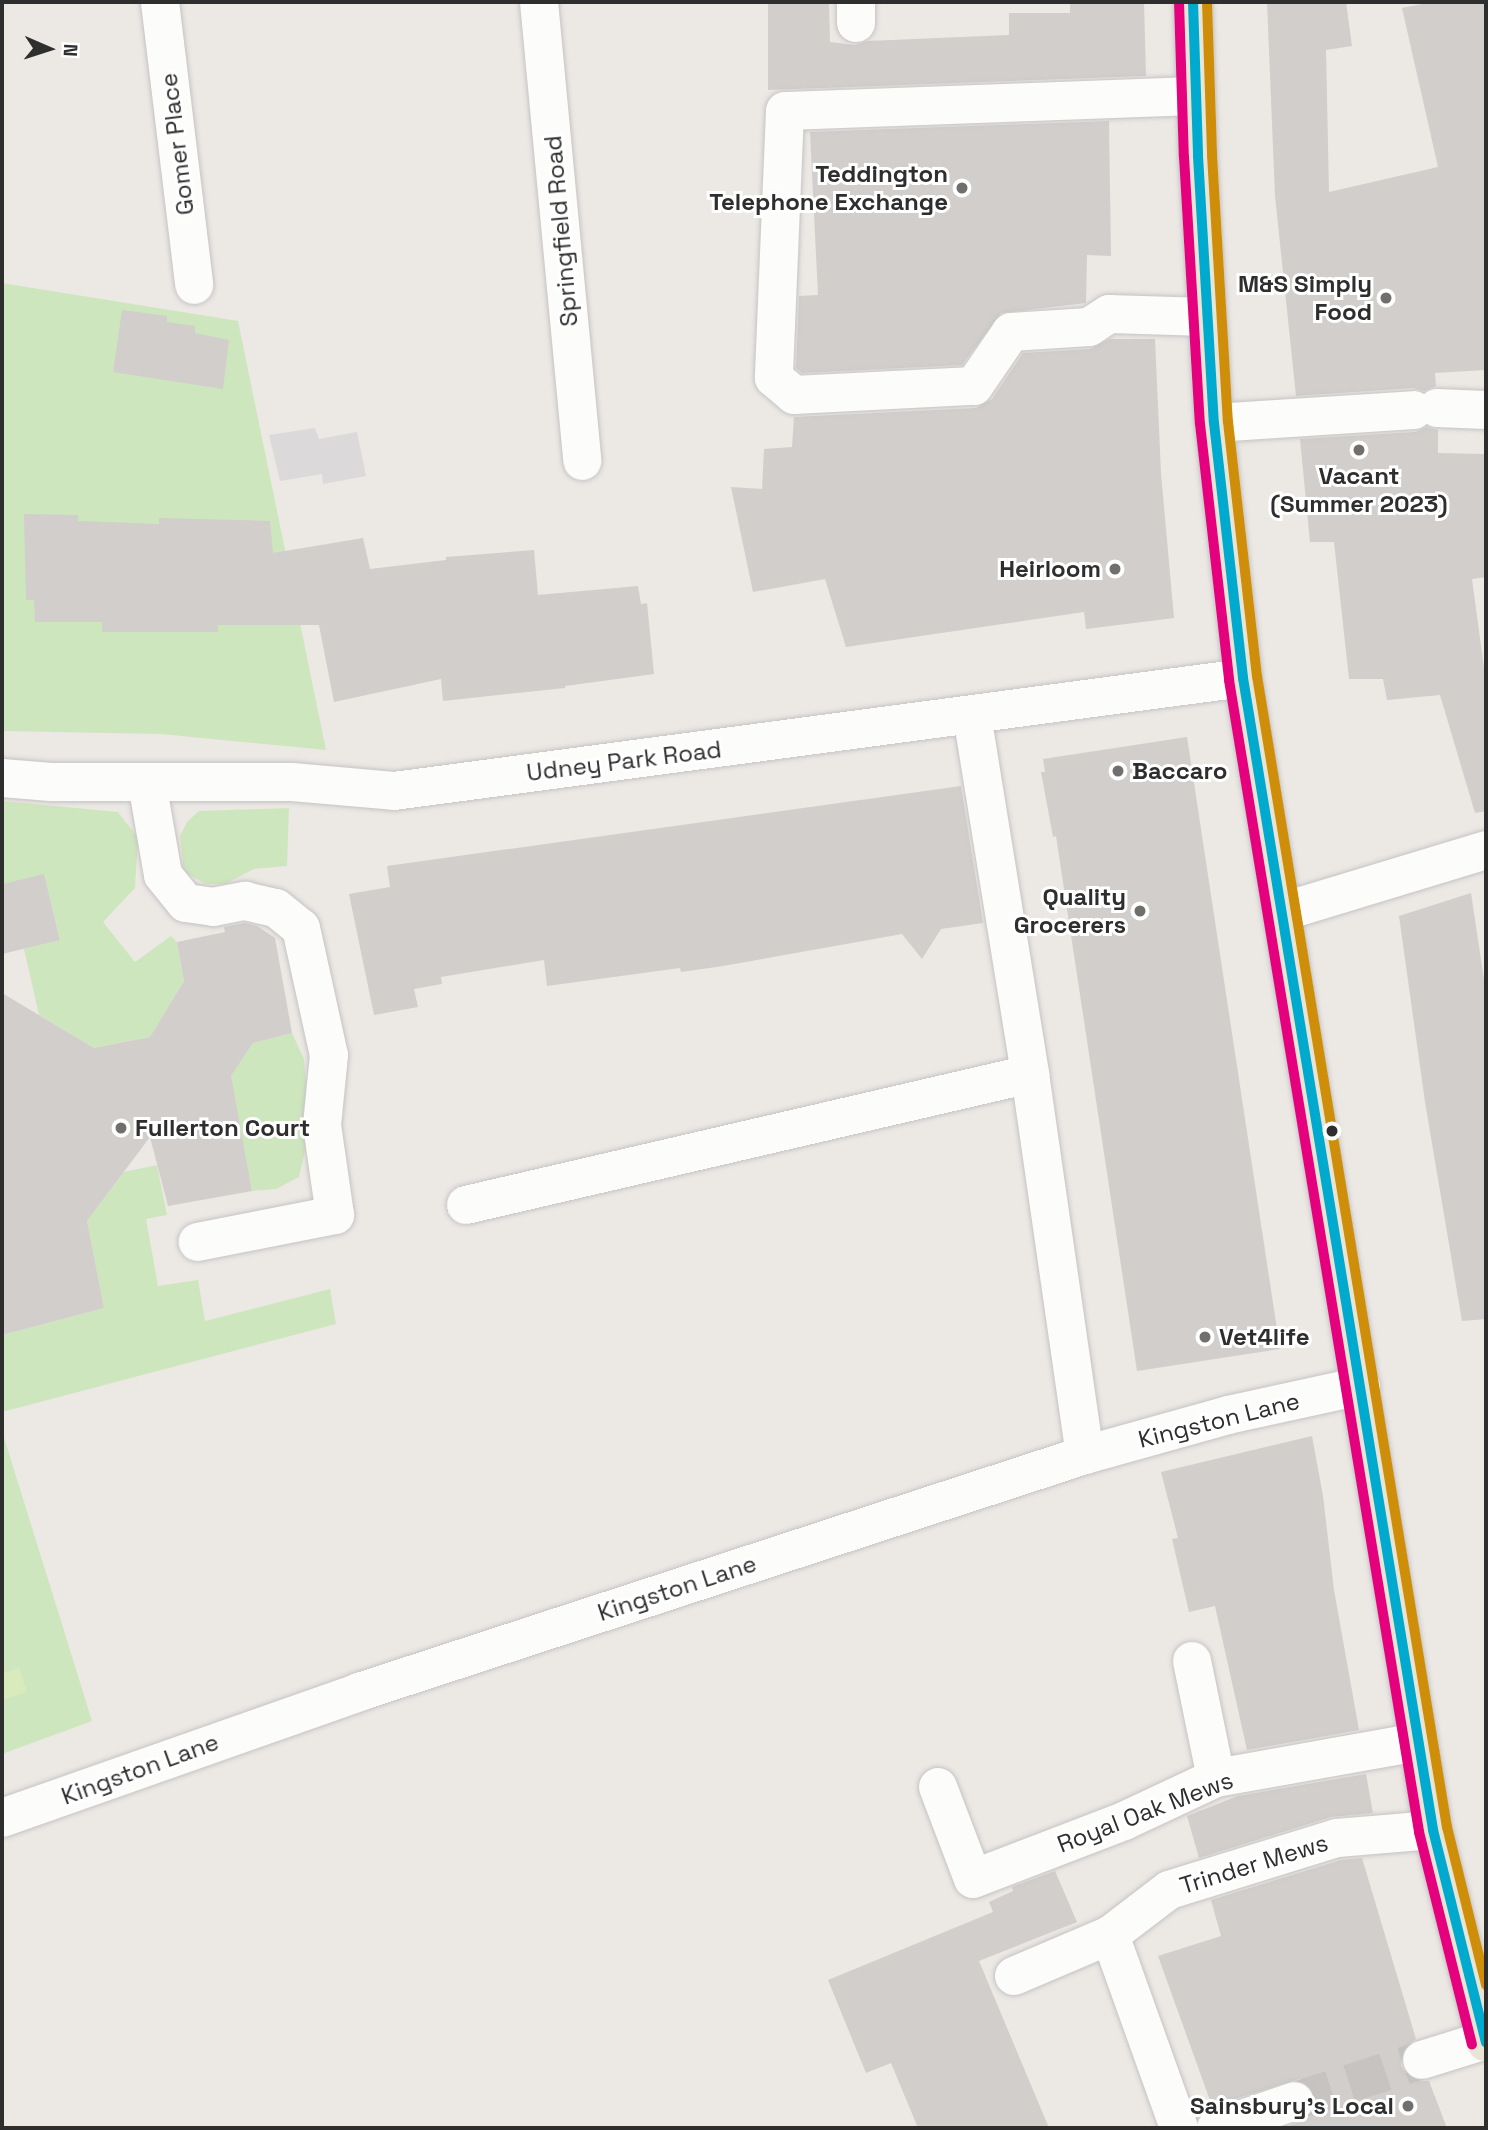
<!DOCTYPE html>
<html>
<head>
<meta charset="utf-8">
<style>
	body { margin:0 }
	#map { position:relative; width:1488px; height:2130px; overflow:hidden; background:#ece8e4; font-family:"Space Grotesk",sans-serif }
	div>[style] { position:absolute }
	.industrial>* { inset:0; background:#dcd9db }
	.green>* { inset:0; background:#cee6be }
	.pitch>* { inset:0; background:#d9eabb }
	.building>* { inset:0; background:#d1cecb }
	.minor-tunnel>* { height:38px; margin-top:-19px; transform-origin:0; background:repeating-linear-gradient(90deg,#c6c3c0 0 38px,transparent 0 57px) }
	.roads { filter:drop-shadow(0 0 2px #c5c4c5) drop-shadow(0 0 2px #c5c4c5) }
	.minor>* { height:38px; margin:-19px; padding:0 19px; transform-origin:19px; border-radius:19px; background:#fcfcfb }
	.major>* { height:38px; margin:-19px; padding:0 19px; transform-origin:19px; border-radius:19px; background:#e8e4d6 }
	.bus-1>* { height:10px; margin:-5px; padding:0 5px; transform-origin:5px; border-radius:5px; background:#00a9ce }
	.bus-2>* { height:10px; margin:-5px; padding:0 5px; transform-origin:5px; border-radius:5px; background:#e5007d }
	.bus-3>* { height:10px; margin:-5px; padding:0 5px; transform-origin:5px; border-radius:5px; background:#cf8e09 }
	.dots>* { width:19px; height:19px; translate:-50% -50%; box-sizing:border-box; border:4px solid #fff; border-radius:50% }
	span { translate:-50% -50%; white-space:nowrap; text-align:center; line-height:1.15; -webkit-text-stroke:6px #fff; paint-order:stroke }
	.street-label { font-size:24px; color:#2e2e2e }
	.poi-label { font-size:24px; color:#2e2e2e; font-weight:700 }
	.right { translate:-100% -50%; text-align:right }
	.left { translate:0 -50%; text-align:left }
	.frame { position:absolute; inset:0; border:4px solid #2e2e2e; pointer-events:none }
	.north { position:absolute; left:14px; top:14px; width:70px; height:70px; -webkit-text-stroke:5px #fff; paint-order:stroke; rotate:93deg; font-size:19px; font-weight:700; line-height:28px; text-align:center; color:#2e2e2e }
	.north::after { content:''; display:block; margin:auto; width:24px; height:32px; background:#2e2e2e; clip-path:polygon(50% 0,100% 100%,50% 72%,0 100%) }
</style>
</head>
<body>
<div id="map">
	<div class="industrial">
		<div style="clip-path:polygon(315px 428px,319px 439px,357px 432px,366px 476px,323px 484px,322px 474px,280px 481px,269px 435px)"></div>
	</div>
	<div class="green">
		<div style="clip-path:polygon(2px 283px,238px 321px,326px 750px,161px 734px,2px 731px)"></div>
		<div style="clip-path:polygon(2px 801px,118px 812px,138px 838px,135px 888px,103px 922px,135px 962px,171px 936px,177px 942px,184px 981px,150px 1037px,94px 1048px,39px 1015px,24px 949px,60px 939px,44px 875px,2px 884px)"></div>
		<div style="clip-path:polygon(289px 808px,287px 866px,254px 869px,225px 884px,206px 884px,184px 872px,180px 836px,187px 822px,199px 811px)"></div>
		<div style="clip-path:polygon(292px 1033px,304px 1059px,307px 1095px,306px 1147px,299px 1177px,276px 1189px,252px 1191px,233px 1091px,220px 1092px,253px 1043px)"></div>
		<div style="clip-path:polygon(157px 1165px,167px 1215px,146px 1219px,158px 1286px,198px 1280px,205px 1321px,330px 1289px,336px 1324px,2px 1412px,2px 1335px,104px 1308px,87px 1221px,124px 1172px)"></div>
		<div style="clip-path:polygon(2px 1431px,92px 1721px,2px 1754px)"></div>
	</div>
	<div class="pitch">
		<div style="clip-path:polygon(19px 1668px,27px 1692px,2px 1700px,2px 1674px)"></div>
	</div>
	<div class="building">
		<div style="clip-path:polygon(768px 2px,829px 2px,830px 42px,855px 45px,868px 41px,1009px 35px,1009px 13px,1070px 13px,1070px 2px,1144px 2px,1146px 76px,768px 90px)"></div>
		<div style="clip-path:polygon(1267px 2px,1346px 2px,1352px 46px,1326px 50px,1329px 192px,1438px 167px,1402px 8px,1432px 2px,1486px 2px,1486px 370px,1435px 373px,1436px 386px,1424px 391px,1413px 388px,1296px 396px,1275px 196px)"></div>
		<div style="clip-path:polygon(1109px 121px,1111px 256px,1087px 255px,1086px 303px,1001px 313px,962px 365px,802px 373px,796px 368px,799px 296px,818px 295px,810px 132px)"></div>
		<div style="clip-path:polygon(122px 310px,167px 316px,167px 322px,195px 326px,195px 333px,229px 340px,223px 389px,113px 372px)"></div>
		<div style="clip-path:polygon(1110px 339px,1155px 339px,1161px 473px,1174px 618px,1086px 629px,1084px 612px,846px 647px,825px 579px,753px 592px,731px 487px,762px 489px,764px 449px,792px 447px,794px 417px,976px 408px,992px 399px,1023px 353px,1090px 349px)"></div>
		<div style="clip-path:polygon(1427px 427px,1438px 430px,1438px 453px,1486px 454px,1486px 577px,1472px 579px,1486px 683px,1486px 811px,1475px 813px,1440px 695px,1387px 700px,1383px 679px,1349px 679px,1334px 542px,1310px 542px,1300px 439px,1415px 432px)"></div>
		<div style="clip-path:polygon(24px 514px,78px 515px,78px 521px,159px 524px,159px 518px,270px 521px,273px 553px,363px 538px,370px 569px,446px 560px,446px 557px,534px 550px,538px 595px,638px 586px,641px 604px,647px 603px,654px 674px,565px 686px,565px 688px,443px 701px,441px 679px,334px 702px,319px 625px,218px 625px,218px 632px,102px 632px,102px 622px,35px 622px,34px 600px,26px 600px)"></div>
		<div style="clip-path:polygon(1187px 737px,1280px 1349px,1137px 1371px,1056px 836px,1053px 837px,1041px 772px,1045px 772px,1043px 759px)"></div>
		<div style="clip-path:polygon(961px 786px,983px 923px,941px 929px,922px 959px,902px 934px,723px 966px,681px 972px,680px 968px,547px 986px,544px 960px,441px 977px,442px 984px,414px 989px,418px 1007px,374px 1015px,349px 894px,390px 887px,387px 866px)"></div>
		<div style="clip-path:polygon(44px 874px,60px 940px,2px 954px,2px 884px)"></div>
		<div style="clip-path:polygon(1471px 893px,1486px 993px,1486px 1319px,1462px 1321px,1425px 1102px,1399px 916px)"></div>
		<div style="clip-path:polygon(245px 923px,257px 926px,275px 938px,292px 1033px,253px 1043px,231px 1076px,252px 1191px,168px 1206px,150px 1137px,87px 1221px,104px 1308px,2px 1335px,2px 993px,94px 1048px,150px 1037px,184px 981px,177px 942px,225px 932px,224px 927px)"></div>
		<div style="clip-path:polygon(1312px 1436px,1323px 1496px,1334px 1590px,1359px 1730px,1247px 1750px,1215px 1606px,1189px 1612px,1172px 1539px,1178px 1538px,1161px 1472px)"></div>
		<div style="clip-path:polygon(1366px 1774px,1373px 1813px,1331px 1817px,1199px 1858px,1187px 1816px,1238px 1796px)"></div>
		<div style="clip-path:polygon(1362px 1858px,1416px 2039px,1406px 2046px,1401px 2055px,1401px 2066px,1408px 2076px,1418px 2081px,1429px 2081px,1447px 2128px,1283px 2128px,1303px 2121px,1312px 2115px,1316px 2106px,1316px 2095px,1310px 2085px,1299px 2079px,1212px 2106px,1158px 1956px,1221px 1936px,1211px 1900px,1341px 1860px)"></div>
		<div style="clip-path:polygon(1055px 1871px,1077px 1922px,979px 1961px,1049px 2128px,918px 2128px,891px 2063px,866px 2073px,828px 1980px,993px 1912px,989px 1902px,1013px 1891px,1012px 1887px)"></div>
	</div>
	<div class="minor-tunnel">
		<div style="left:1295px;top:2101px;width:133px;rotate:-17.9deg"></div>
	</div>
	<div class="roads">
		<div class="minor">
			<div style="left:160px;top:2px;width:285px;rotate:83.1deg"></div>
			<div style="left:539px;top:2px;width:461px;rotate:84.6deg"></div>
			<div style="left:856px;top:2px;width:21px;rotate:90deg"></div>
			<div style="left:1196px;top:96px;width:411px;rotate:177.9deg"></div>
			<div style="left:785px;top:111px;width:267px;rotate:92.4deg"></div>
			<div style="left:774px;top:378px;width:26px;rotate:40deg"></div>
			<div style="left:794px;top:395px;width:180px;rotate:-2.9deg"></div>
			<div style="left:974px;top:386px;width:65px;rotate:-55.6deg"></div>
			<div style="left:1011px;top:332px;width:78px;rotate:-3.7deg"></div>
			<div style="left:1089px;top:327px;width:24px;rotate:-33deg"></div>
			<div style="left:1109px;top:314px;width:98px;rotate:1.8deg"></div>
			<div style="left:1437px;top:408px;width:49px;rotate:2.3deg"></div>
			<div style="left:1214px;top:423px;width:200px;rotate:-3.7deg"></div>
			<div style="left:972px;top:715px;width:364px;rotate:80.8deg"></div>
			<div style="left:1030px;top:1074px;width:385px;rotate:81.8deg"></div>
			<div style="left:2px;top:778px;width:49px;rotate:4.7deg"></div>
			<div style="left:51px;top:782px;width:241px"></div>
			<div style="left:292px;top:782px;width:102px;rotate:5deg"></div>
			<div style="left:394px;top:791px;width:856px;rotate:-7.58deg"></div>
			<div style="left:147px;top:783px;width:93px;rotate:80.1deg"></div>
			<div style="left:163px;top:875px;width:36px;rotate:51deg"></div>
			<div style="left:186px;top:903px;width:27px;rotate:8deg"></div>
			<div style="left:213px;top:907px;width:33px;rotate:-11deg"></div>
			<div style="left:245px;top:901px;width:32px;rotate:13deg"></div>
			<div style="left:276px;top:908px;width:32px;rotate:39deg"></div>
			<div style="left:301px;top:928px;width:130px;rotate:77.6deg"></div>
			<div style="left:329px;top:1055px;width:70px;rotate:95.7deg"></div>
			<div style="left:322px;top:1125px;width:91px;rotate:81.8deg"></div>
			<div style="left:335px;top:1215px;width:140px;rotate:168.9deg"></div>
			<div style="left:1282px;top:912px;width:213px;rotate:-16.9deg"></div>
			<div style="left:466px;top:1205px;width:579px;rotate:-13.08deg"></div>
			<div style="left:1192px;top:1661px;width:119px;rotate:78.4deg"></div>
			<div style="left:938px;top:1787px;width:98px;rotate:69.2deg"></div>
			<div style="left:973px;top:1879px;width:162px;rotate:-21deg"></div>
			<div style="left:1124px;top:1821px;width:102px;rotate:-25.1deg"></div>
			<div style="left:1216px;top:1778px;width:206px;rotate:-10.1deg"></div>
			<div style="left:2px;top:1818px;width:379px;rotate:-19.4deg"></div>
			<div style="left:359px;top:1692px;width:764px;rotate:-18.08deg"></div>
			<div style="left:1085px;top:1455px;width:148px;rotate:-15.6deg"></div>
			<div style="left:1228px;top:1415px;width:136px;rotate:-12.3deg"></div>
			<div style="left:1110px;top:1935px;width:205px;rotate:70.3deg"></div>
			<div style="left:1014px;top:1976px;width:104px;rotate:-23.1deg"></div>
			<div style="left:1110px;top:1935px;width:74px;rotate:-37.3deg"></div>
			<div style="left:1169px;top:1890px;width:176px;rotate:-17.2deg"></div>
			<div style="left:1337px;top:1838px;width:96px;rotate:-4.8deg"></div>
			<div style="left:1422px;top:2060px;width:67px;rotate:-17.4deg"></div>
			<div style="left:1216px;top:2128px;width:83px;rotate:-18.9deg"></div>
		</div>
		<div class="major">
			<div style="left:1193px;top:2px;width:154px;rotate:88.1deg"></div>
			<div style="left:1198px;top:156px;width:267px;rotate:86.6deg"></div>
			<div style="left:1214px;top:423px;width:257px;rotate:83.5deg"></div>
			<div style="left:1243px;top:678px;width:1168px;rotate:80.63deg"></div>
			<div style="left:1433px;top:1830px;width:219px;rotate:76deg"></div>
		</div>
	</div>
	<div class="bus-1">
		<div style="left:1193px;top:2px;width:154px;rotate:88.1deg"></div>
		<div style="left:1198px;top:156px;width:267px;rotate:86.6deg"></div>
		<div style="left:1214px;top:423px;width:257px;rotate:83.5deg"></div>
		<div style="left:1243px;top:678px;width:1168px;rotate:80.63deg"></div>
		<div style="left:1433px;top:1830px;width:219px;rotate:76deg"></div>
	</div>
	<div class="bus-2">
		<div style="left:1179px;top:2px;width:155px;rotate:88.2deg"></div>
		<div style="left:1184px;top:157px;width:267px;rotate:86.6deg"></div>
		<div style="left:1200px;top:424px;width:258px;rotate:83.5deg"></div>
		<div style="left:1229px;top:680px;width:1168px;rotate:80.63deg"></div>
		<div style="left:1419px;top:1832px;width:219px;rotate:76deg"></div>
	</div>
	<div class="bus-3">
		<div style="left:1207px;top:2px;width:153px;rotate:88.1deg"></div>
		<div style="left:1212px;top:155px;width:267px;rotate:86.6deg"></div>
		<div style="left:1228px;top:422px;width:256px;rotate:83.5deg"></div>
		<div style="left:1257px;top:676px;width:1167px;rotate:80.63deg"></div>
		<div style="left:1447px;top:1827px;width:163px;rotate:76.1deg"></div>
	</div>
	<div class="dots">
		<div style="left:962px;top:188px;background:#706f6e"></div>
		<div style="left:1386px;top:298px;background:#706f6e"></div>
		<div style="left:1359px;top:450px;background:#706f6e"></div>
		<div style="left:1115px;top:569px;background:#706f6e"></div>
		<div style="left:1118px;top:771px;background:#706f6e"></div>
		<div style="left:1140px;top:911px;background:#706f6e"></div>
		<div style="left:121px;top:1128px;background:#706f6e"></div>
		<div style="left:1332px;top:1131px;background:#2e2e2e"></div>
		<div style="left:1205px;top:1337px;background:#706f6e"></div>
		<div style="left:1408px;top:2106px;background:#706f6e"></div>
	</div>
	<div class="street-label">
		<span style="left:177px;top:144px;rotate:-97deg">Gomer Place</span>
		<span style="left:561px;top:231px;rotate:-95deg">Springfield Road</span>
		<span style="left:624px;top:761px;rotate:-7deg">Udney Park Road</span>
		<span style="left:1219px;top:1420px;rotate:-14deg">Kingston Lane</span>
		<span style="left:677px;top:1588px;rotate:-18deg">Kingston Lane</span>
		<span style="left:140px;top:1769px;rotate:-20deg">Kingston Lane</span>
		<span style="left:1145px;top:1812px;rotate:-21deg">Royal Oak Mews</span>
		<span style="left:1254px;top:1864px;rotate:-17deg">Trinder Mews</span>
	</div>
	<div class="poi-label">
		<span class="right" style="left:948px;top:188px">Teddington<br>Telephone Exchange</span>
		<span class="right" style="left:1372px;top:298px">M&amp;S Simply<br>Food</span>
		<span style="left:1359px;top:490px">Vacant<br>(Summer 2023)</span>
		<span class="right" style="left:1101px;top:569px">Heirloom</span>
		<span class="left" style="left:1132px;top:771px">Baccaro</span>
		<span class="right" style="left:1126px;top:911px">Quality<br>Grocerers</span>
		<span class="left" style="left:135px;top:1128px">Fullerton Court</span>
		<span class="left" style="left:1219px;top:1337px">Vet4life</span>
		<span class="right" style="left:1394px;top:2106px">Sainsbury's Local</span>
	</div>
	<div class="frame"></div>
	<div class="north">N</div>
</div>
</body>
</html>
